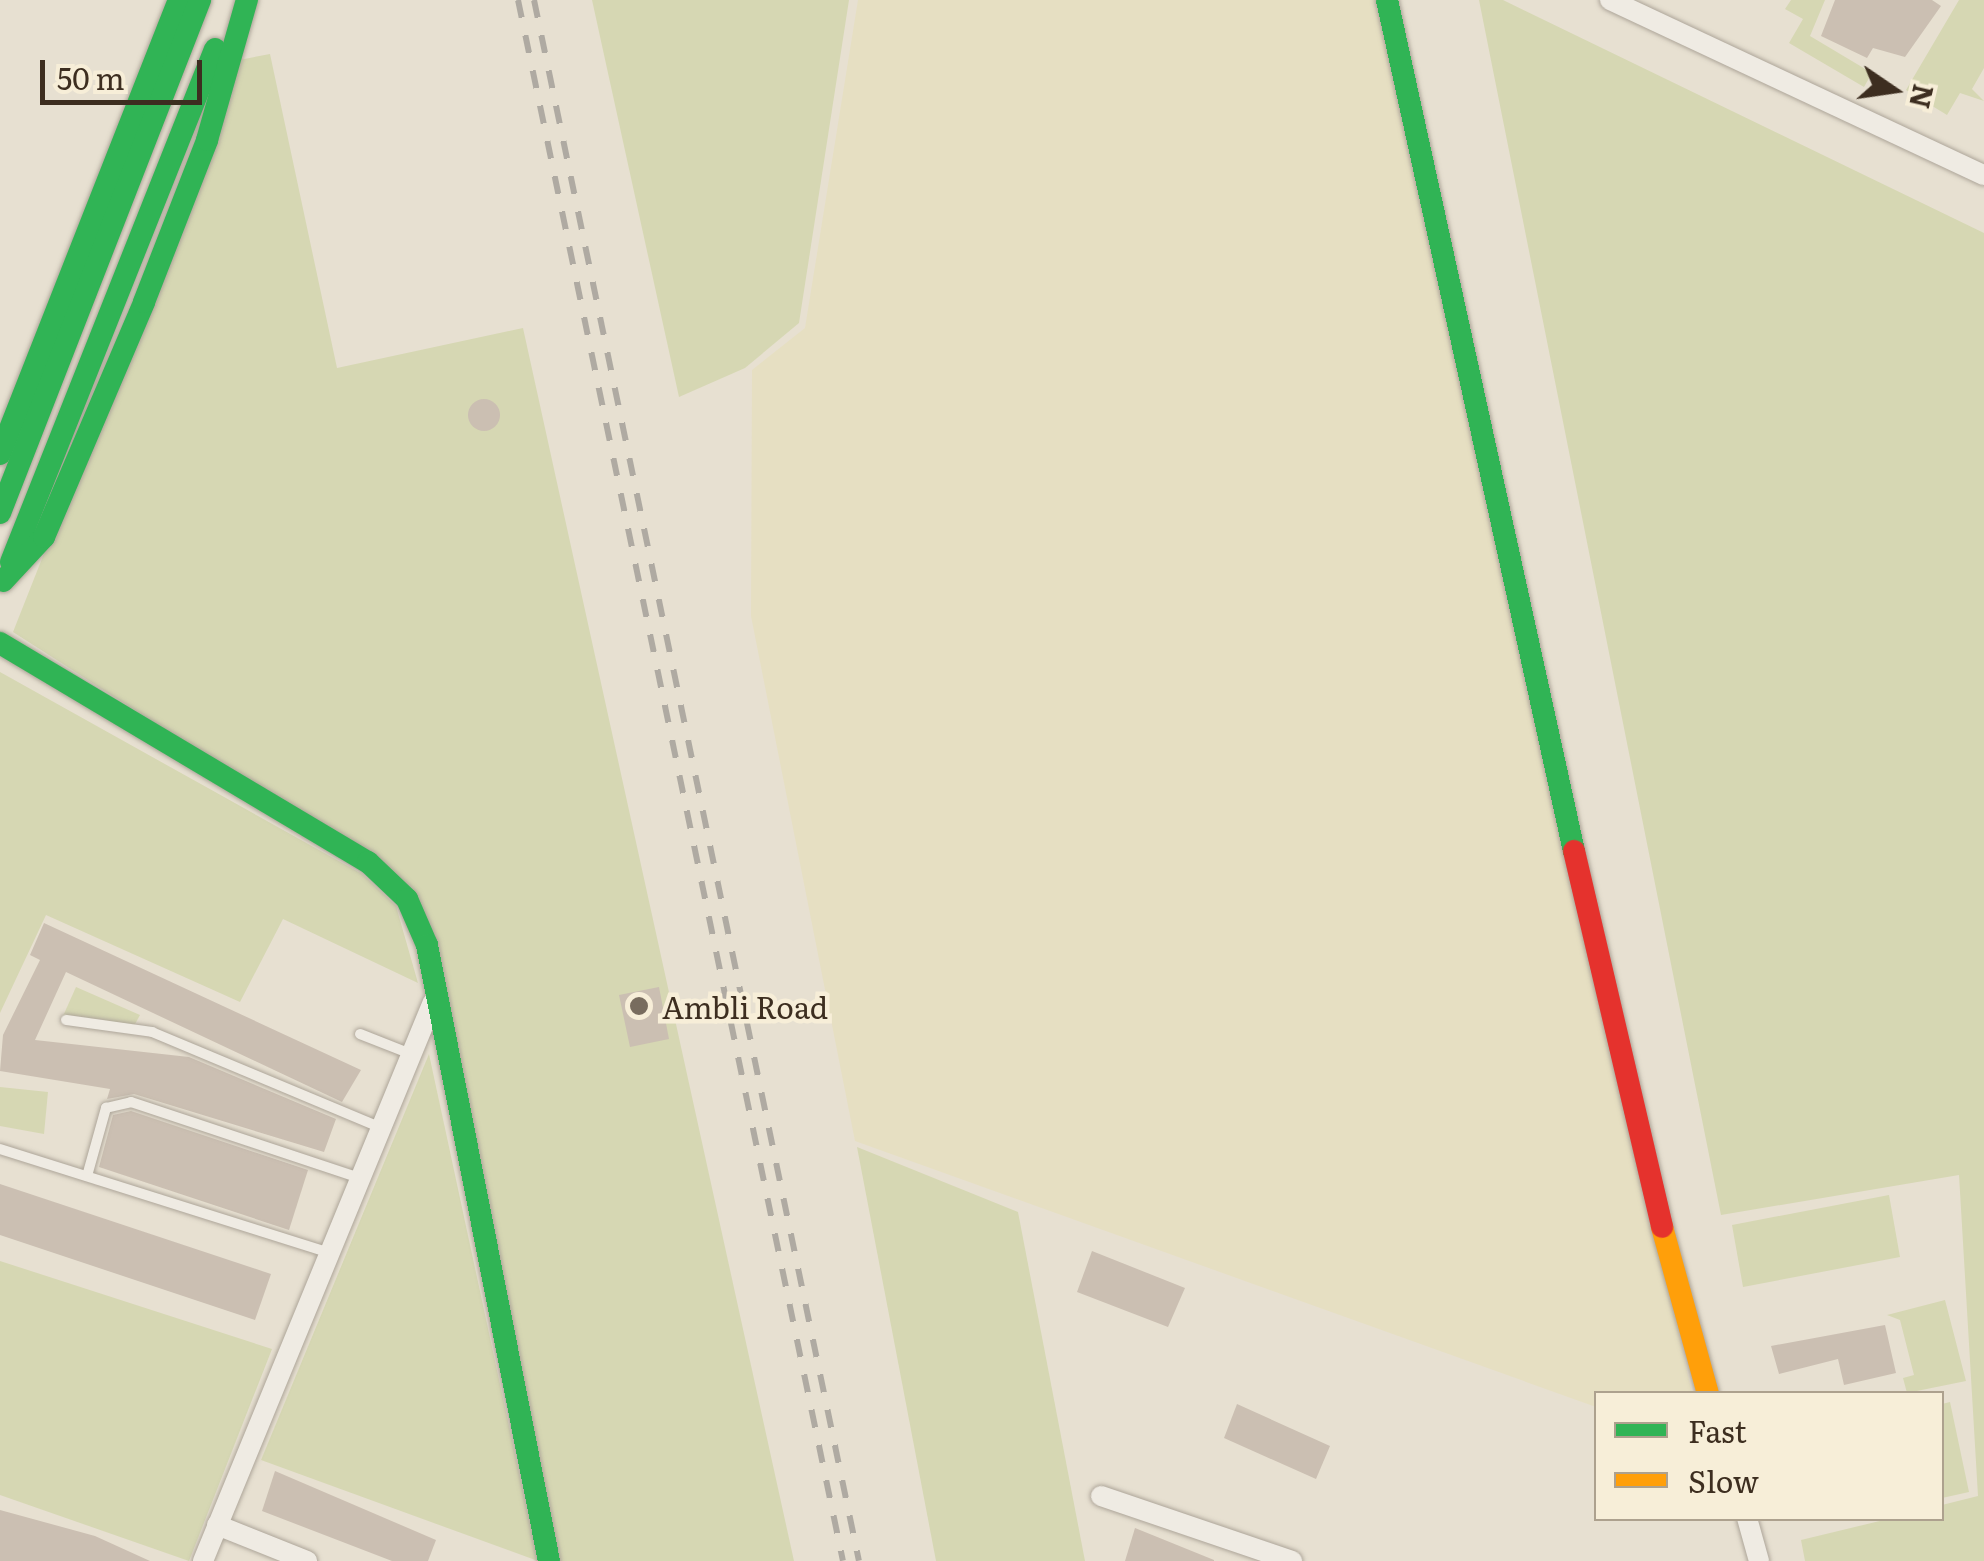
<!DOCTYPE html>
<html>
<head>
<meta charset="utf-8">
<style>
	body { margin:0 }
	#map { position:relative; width:1984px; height:1561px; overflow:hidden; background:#e7e0d1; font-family:Literata,serif }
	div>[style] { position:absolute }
	.farmland>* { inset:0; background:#e6dfc2 }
	.green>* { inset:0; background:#d6d7b3 }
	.building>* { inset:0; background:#cbbfb2 }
	.round { border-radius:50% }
	.roads { filter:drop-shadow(0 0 2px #ada599) drop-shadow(0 0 2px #ada599) }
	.lane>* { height:10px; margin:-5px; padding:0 5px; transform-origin:5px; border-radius:5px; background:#efebe3 }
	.street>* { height:20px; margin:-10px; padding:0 10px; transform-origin:10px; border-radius:10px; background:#efebe3 }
	.fast>* { height:22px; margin:-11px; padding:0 11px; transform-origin:11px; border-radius:11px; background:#30b455 }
	.slow>* { height:22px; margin:-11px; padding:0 11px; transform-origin:11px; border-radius:11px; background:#ff9f0a }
	.jam>* { height:22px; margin:-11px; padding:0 11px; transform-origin:11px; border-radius:11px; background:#e5322d }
	.rail>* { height:6px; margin-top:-3px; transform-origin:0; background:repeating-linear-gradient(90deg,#afaaa2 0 18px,transparent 0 36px) }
	.dots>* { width:28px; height:28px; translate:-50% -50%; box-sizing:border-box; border:5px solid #f7eed8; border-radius:50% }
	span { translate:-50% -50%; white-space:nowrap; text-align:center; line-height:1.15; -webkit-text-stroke:9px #f7eed8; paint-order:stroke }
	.poi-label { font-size:30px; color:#3d2e20 }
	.left { translate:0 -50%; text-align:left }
	.legend { position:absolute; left:1594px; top:1391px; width:350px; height:130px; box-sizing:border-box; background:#f7eed8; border:2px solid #ada18e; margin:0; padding:12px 18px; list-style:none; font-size:30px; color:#3d2e20 }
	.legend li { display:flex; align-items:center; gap:20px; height:50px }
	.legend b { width:50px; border:2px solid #ada18e }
	.north { position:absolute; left:1844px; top:40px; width:100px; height:100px; -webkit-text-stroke:8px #f7eed8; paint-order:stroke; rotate:103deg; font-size:28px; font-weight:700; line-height:40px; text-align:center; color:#3d2e20 }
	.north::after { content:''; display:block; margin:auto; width:35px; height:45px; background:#3d2e20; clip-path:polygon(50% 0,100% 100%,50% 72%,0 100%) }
	.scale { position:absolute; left:40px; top:60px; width:162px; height:45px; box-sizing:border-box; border:5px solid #3d2e20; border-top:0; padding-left:12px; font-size:30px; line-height:35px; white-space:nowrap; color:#3d2e20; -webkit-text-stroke:8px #f7eed8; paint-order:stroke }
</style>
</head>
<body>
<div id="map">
	<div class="farmland">
		<div style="clip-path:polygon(858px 0,1381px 0,1692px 1393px,1596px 1394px,1596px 1407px,855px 1141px,751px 616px,752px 370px,805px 328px)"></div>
	</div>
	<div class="green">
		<div style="clip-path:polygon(592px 0,849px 0,799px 323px,745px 368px,679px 397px)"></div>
		<div style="clip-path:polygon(1479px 0,1503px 0,1984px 233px,1984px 1561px,1805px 1561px,1801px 1540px,1888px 1519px,1942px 1518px,1942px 1505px,1978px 1496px,1959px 1175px,1721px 1215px)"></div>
		<div style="clip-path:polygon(1791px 0,1825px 0,1810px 36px,1872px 73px,1864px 87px,1789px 43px,1803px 19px,1785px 9px)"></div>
		<div style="clip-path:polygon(1959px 0,1984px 0,1984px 68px,1972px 89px,1984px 101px,1960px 93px,1947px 115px,1906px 90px)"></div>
		<div style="clip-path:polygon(270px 54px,337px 368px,523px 328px,794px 1561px,553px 1561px,430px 945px,369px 860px,13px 632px,239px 60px)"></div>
		<div style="clip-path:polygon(0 672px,362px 874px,396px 906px,418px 983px,283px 919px,240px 1002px,46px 915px,0 1013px)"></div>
		<div style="clip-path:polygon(76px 987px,140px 1015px,134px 1026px,63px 1016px)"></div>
		<div style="clip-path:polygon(429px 1054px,538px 1561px,261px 1460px)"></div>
		<div style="clip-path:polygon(0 1087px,48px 1092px,44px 1134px,0 1126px)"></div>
		<div style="clip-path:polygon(857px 1147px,1018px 1212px,1085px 1561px,936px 1561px)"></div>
		<div style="clip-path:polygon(1889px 1195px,1900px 1257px,1743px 1287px,1732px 1225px)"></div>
		<div style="clip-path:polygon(0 1261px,272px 1349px,189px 1561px,0 1495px)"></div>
		<div style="clip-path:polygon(1945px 1300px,1966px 1381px,1907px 1393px,1903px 1378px,1914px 1375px,1900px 1320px,1887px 1315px)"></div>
		<div style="clip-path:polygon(1950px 1402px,1969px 1492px,1942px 1498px,1942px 1404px)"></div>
	</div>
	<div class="building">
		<div style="clip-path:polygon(1835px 0,1932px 0,1941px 6px,1905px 57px,1873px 48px,1867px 58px,1821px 36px)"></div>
		<div class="round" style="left:468px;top:399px;width:32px;height:32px"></div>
		<div style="clip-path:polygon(44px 923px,361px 1070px,342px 1102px,66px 972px,35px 1040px,189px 1057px,336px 1119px,324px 1152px,134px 1094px,107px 1099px,110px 1089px,0 1071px,3px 1035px,40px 960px,30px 955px)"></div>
		<div style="clip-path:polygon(659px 987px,669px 1039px,630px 1047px,619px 995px)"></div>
		<div style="clip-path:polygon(131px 1111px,308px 1170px,289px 1230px,99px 1167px,113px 1115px)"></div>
		<div style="clip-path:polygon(0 1184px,271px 1274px,255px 1320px,0 1235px)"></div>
		<div style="clip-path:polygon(1092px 1251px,1185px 1288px,1168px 1327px,1077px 1292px)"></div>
		<div style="clip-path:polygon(1885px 1325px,1896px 1373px,1844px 1385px,1838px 1359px,1779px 1374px,1771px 1346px)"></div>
		<div style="clip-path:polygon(1237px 1404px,1330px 1446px,1316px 1479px,1224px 1438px)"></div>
		<div style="clip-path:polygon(275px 1471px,436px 1540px,428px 1561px,392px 1561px,262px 1511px)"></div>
		<div style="clip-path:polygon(0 1510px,95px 1536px,150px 1561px,0 1561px)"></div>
		<div style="clip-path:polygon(1135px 1528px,1214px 1560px,1214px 1561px,1125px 1561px)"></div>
	</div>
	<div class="roads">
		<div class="lane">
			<div style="left:66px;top:1020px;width:87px;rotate:7.9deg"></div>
			<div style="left:152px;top:1032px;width:246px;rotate:22.7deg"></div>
			<div style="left:360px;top:1034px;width:55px;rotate:21.4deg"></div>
			<div style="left:0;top:1149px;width:346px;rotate:17.5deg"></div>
			<div style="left:87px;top:1176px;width:71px;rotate:-74.4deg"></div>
			<div style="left:106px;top:1108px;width:26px;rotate:-13deg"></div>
			<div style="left:131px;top:1102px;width:241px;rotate:18.4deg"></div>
		</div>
		<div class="street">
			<div style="left:1610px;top:0;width:413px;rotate:25.1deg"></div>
			<div style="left:1101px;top:1496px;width:202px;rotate:18.8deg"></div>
			<div style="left:1747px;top:1518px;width:45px;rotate:74.4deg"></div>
			<div style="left:217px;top:1525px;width:97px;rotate:21.8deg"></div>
			<div style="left:203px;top:1561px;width:604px;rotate:-67.64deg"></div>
		</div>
		<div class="fast">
			<div style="left:1387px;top:0;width:871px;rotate:77.61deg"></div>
			<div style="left:0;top:454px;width:488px;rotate:-68.5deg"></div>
			<div style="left:0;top:513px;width:551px;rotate:-68.7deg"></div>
			<div style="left:11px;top:562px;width:552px;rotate:-68.31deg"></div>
			<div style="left:3px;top:581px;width:60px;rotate:-47deg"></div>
			<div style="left:44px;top:537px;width:255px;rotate:-66.9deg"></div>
			<div style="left:144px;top:302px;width:174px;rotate:-68.7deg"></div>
			<div style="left:207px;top:140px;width:146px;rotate:-74.1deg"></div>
			<div style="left:0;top:643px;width:428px;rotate:30.8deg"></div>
			<div style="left:368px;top:862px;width:54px;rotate:43.5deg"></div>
			<div style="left:407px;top:899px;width:50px;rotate:66.5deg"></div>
			<div style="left:427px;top:945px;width:628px;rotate:78.8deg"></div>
		</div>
		<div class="slow">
			<div style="left:1662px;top:1227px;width:173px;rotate:74.6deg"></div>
		</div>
		<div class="jam">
			<div style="left:1574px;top:851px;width:386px;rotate:76.8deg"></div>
		</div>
	</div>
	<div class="rail">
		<div style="left:518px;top:0;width:1594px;rotate:78.24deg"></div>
		<div style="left:534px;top:0;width:1594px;rotate:78.24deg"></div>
	</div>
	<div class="dots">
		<div style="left:639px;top:1006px;background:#786c5e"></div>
	</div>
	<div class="poi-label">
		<span class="left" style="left:662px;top:1006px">Ambli Road</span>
	</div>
	<ul class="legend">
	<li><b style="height:12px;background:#30b455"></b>Fast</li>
	<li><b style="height:12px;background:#ff9f0a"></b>Slow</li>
	</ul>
	<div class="north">N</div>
	<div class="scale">50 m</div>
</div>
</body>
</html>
